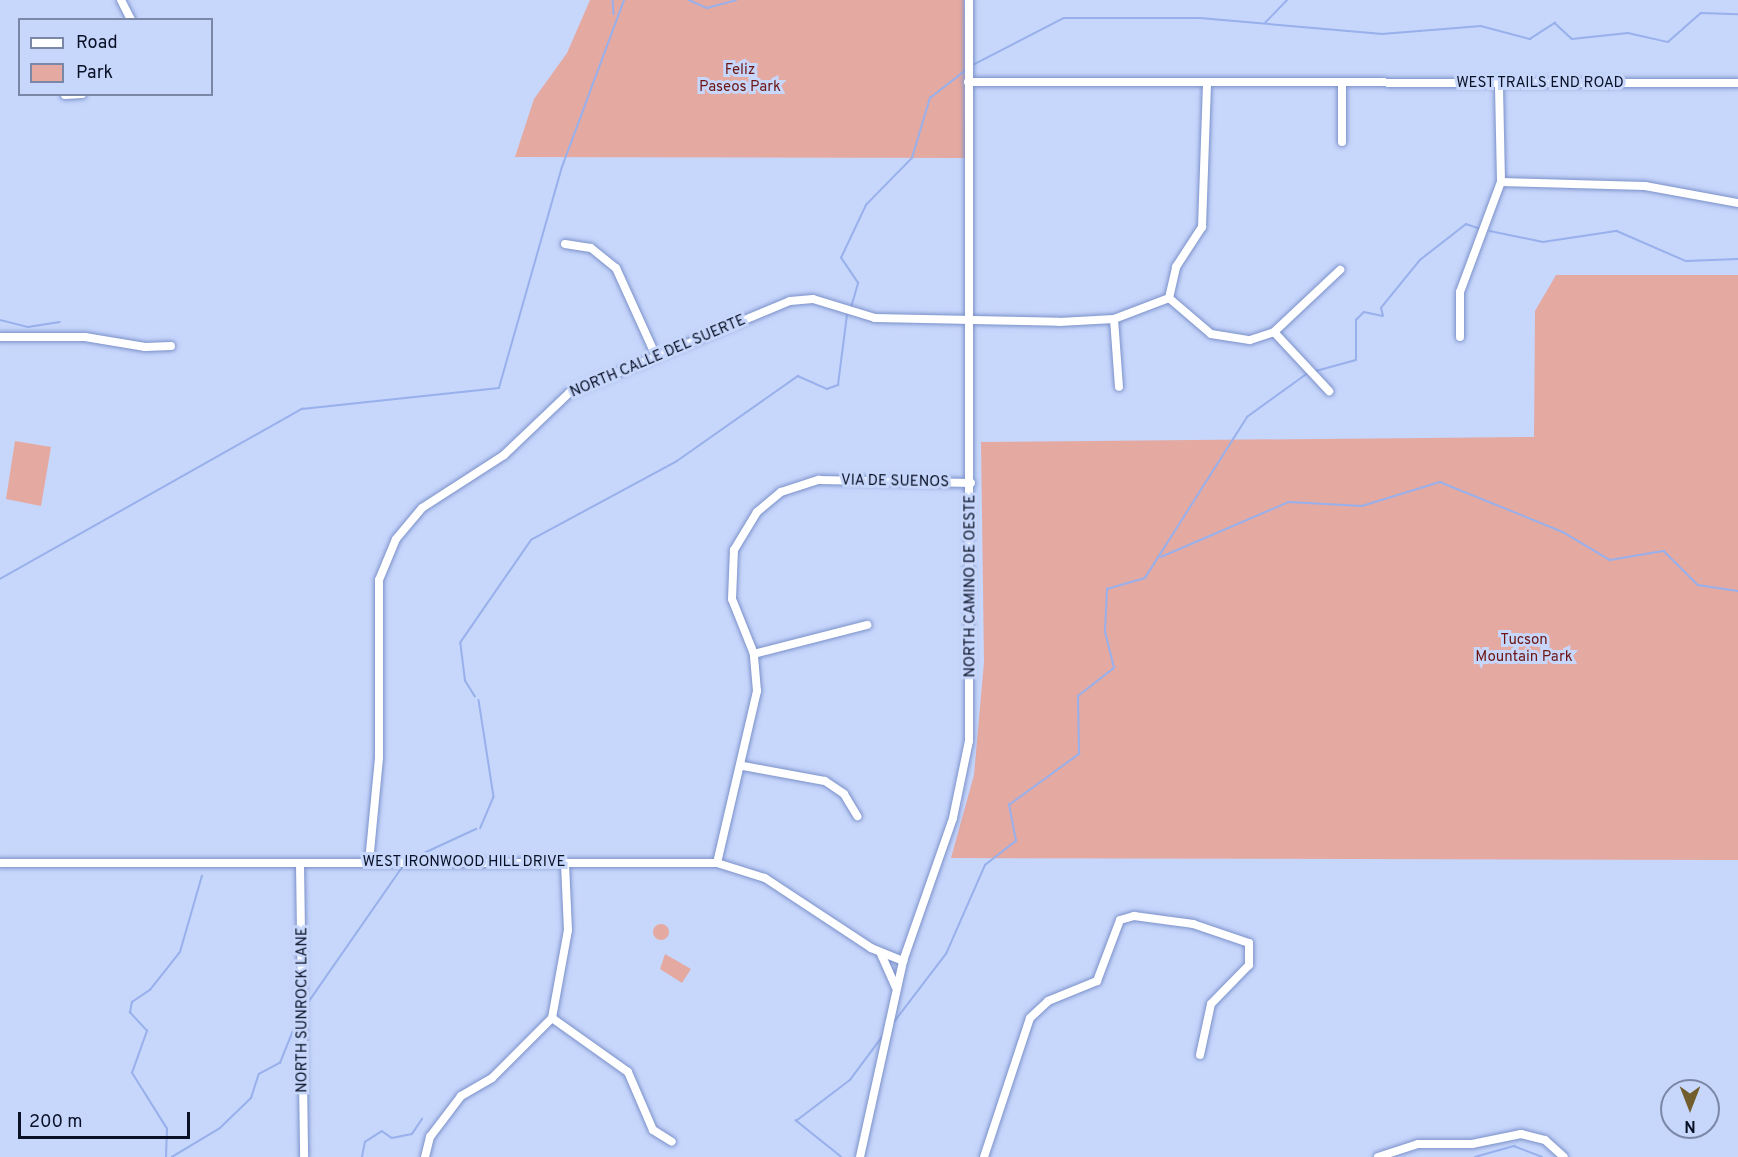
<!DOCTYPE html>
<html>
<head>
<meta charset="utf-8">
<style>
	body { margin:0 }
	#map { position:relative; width:1738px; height:1157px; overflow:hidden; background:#c7d6fb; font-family:Overpass,sans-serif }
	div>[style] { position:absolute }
	.green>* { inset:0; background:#e4a9a1 }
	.round { border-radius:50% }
	.stream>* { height:1.5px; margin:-0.75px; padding:0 0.75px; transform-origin:0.75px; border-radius:0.75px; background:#98b0eb }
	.roads { filter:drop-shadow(0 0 2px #7b91ca) drop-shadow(0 0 2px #7b91ca) }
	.minor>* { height:8px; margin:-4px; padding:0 4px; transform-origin:4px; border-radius:4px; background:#fff }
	span { translate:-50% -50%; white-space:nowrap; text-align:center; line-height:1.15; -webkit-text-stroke:6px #c7d6fb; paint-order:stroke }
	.park-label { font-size:15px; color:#6c1714 }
	.street-label { font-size:15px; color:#091126 }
	.legend { position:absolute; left:18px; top:18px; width:195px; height:78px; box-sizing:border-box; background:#c7d6fb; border:2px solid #7b87a6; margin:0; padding:8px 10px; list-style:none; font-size:18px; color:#091126 }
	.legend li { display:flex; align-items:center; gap:12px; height:30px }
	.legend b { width:30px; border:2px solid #7b87a6 }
	.north { position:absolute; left:1660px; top:1079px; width:60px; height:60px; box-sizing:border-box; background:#c7d6fb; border:2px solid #7b87a6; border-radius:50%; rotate:180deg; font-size:16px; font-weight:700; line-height:24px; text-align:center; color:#091126 }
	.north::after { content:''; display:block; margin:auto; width:21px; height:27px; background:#715e2c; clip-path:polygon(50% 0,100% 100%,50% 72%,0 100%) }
	.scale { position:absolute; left:18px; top:1112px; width:172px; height:27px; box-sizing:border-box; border:3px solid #091126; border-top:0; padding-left:8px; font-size:18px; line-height:21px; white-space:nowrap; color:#091126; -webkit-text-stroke:4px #c7d6fb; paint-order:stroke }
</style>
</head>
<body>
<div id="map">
	<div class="green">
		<div style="clip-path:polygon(590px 0,964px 0,965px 158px,515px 157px,534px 99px,567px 53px)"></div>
		<div style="clip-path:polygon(1556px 275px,1738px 275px,1738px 860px,951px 858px,974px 775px,984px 662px,981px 442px,1534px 437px,1535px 311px)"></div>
		<div style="clip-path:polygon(15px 441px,51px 447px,41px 506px,6px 499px)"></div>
		<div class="round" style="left:653px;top:924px;width:16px;height:16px"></div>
		<div style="clip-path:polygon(665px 954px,691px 969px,682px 983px,660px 969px)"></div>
	</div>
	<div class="stream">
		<div style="left:613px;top:0;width:14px;rotate:86deg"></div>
		<div style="left:689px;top:0;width:20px;rotate:24deg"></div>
		<div style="left:707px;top:8px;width:30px;rotate:-15deg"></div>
		<div style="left:1265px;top:23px;width:32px;rotate:-46deg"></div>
		<div style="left:973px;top:65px;width:102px;rotate:-27.3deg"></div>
		<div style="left:1064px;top:18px;width:136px"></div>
		<div style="left:1200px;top:18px;width:183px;rotate:5deg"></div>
		<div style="left:1382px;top:34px;width:99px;rotate:-4.6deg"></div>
		<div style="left:1481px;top:26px;width:51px;rotate:14.9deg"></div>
		<div style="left:1530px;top:39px;width:30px;rotate:-33deg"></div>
		<div style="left:1555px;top:23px;width:23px;rotate:43deg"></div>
		<div style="left:1572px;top:39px;width:56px;rotate:-6.1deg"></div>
		<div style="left:1628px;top:33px;width:41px;rotate:12.7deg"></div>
		<div style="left:1668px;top:42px;width:44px;rotate:-41.3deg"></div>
		<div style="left:1701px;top:13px;width:37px;rotate:2deg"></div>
		<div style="left:1490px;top:231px;width:54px;rotate:11.7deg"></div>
		<div style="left:1543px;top:242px;width:75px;rotate:-8.5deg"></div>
		<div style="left:1617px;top:231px;width:75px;rotate:23.5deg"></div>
		<div style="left:1686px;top:261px;width:52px;rotate:-2.2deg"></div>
		<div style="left:851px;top:308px;width:26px;rotate:-74deg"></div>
		<div style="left:858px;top:283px;width:30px;rotate:-124deg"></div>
		<div style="left:841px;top:258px;width:59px;rotate:-64.7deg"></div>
		<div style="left:866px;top:205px;width:66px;rotate:-45.6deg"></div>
		<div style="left:912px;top:158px;width:63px;rotate:-73.3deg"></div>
		<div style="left:930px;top:98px;width:46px;rotate:-37.9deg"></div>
		<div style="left:0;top:320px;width:29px;rotate:14deg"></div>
		<div style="left:28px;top:327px;width:32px;rotate:-9deg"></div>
		<div style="left:1316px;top:371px;width:41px;rotate:-15.4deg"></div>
		<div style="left:1356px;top:360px;width:40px;rotate:-90deg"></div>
		<div style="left:1356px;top:320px;width:11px;rotate:-45deg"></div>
		<div style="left:1364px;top:312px;width:19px;rotate:12deg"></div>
		<div style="left:1383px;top:316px;width:8px;rotate:-104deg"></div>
		<div style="left:1381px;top:308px;width:62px;rotate:-50.9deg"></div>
		<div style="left:1420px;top:260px;width:58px;rotate:-38deg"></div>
		<div style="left:1466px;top:224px;width:16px;rotate:18deg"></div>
		<div style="left:1161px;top:557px;width:139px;rotate:-23.3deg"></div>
		<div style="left:1289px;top:502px;width:73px;rotate:3.1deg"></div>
		<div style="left:1362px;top:506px;width:82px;rotate:-17.1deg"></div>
		<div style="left:1440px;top:482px;width:133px;rotate:22.1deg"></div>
		<div style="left:1563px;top:532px;width:55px;rotate:30.8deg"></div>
		<div style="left:1610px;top:560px;width:55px;rotate:-9.5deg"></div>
		<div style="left:1664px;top:551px;width:48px;rotate:45deg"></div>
		<div style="left:1698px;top:585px;width:40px;rotate:8.5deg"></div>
		<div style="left:0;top:579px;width:347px;rotate:-29.4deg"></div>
		<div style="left:302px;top:409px;width:198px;rotate:-6.1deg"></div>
		<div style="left:499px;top:388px;width:230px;rotate:-74.1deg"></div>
		<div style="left:562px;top:167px;width:178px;rotate:-69.6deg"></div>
		<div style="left:475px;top:697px;width:19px;rotate:-122deg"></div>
		<div style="left:465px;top:681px;width:38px;rotate:-97deg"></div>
		<div style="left:460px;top:643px;width:125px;rotate:-55.4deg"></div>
		<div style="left:531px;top:540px;width:166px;rotate:-28.4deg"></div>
		<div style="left:677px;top:461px;width:148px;rotate:-35.1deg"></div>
		<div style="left:798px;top:376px;width:32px;rotate:24deg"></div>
		<div style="left:827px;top:389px;width:12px;rotate:-20deg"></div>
		<div style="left:838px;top:385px;width:71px;rotate:-82.7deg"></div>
		<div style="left:479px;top:700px;width:98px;rotate:81.2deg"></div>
		<div style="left:494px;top:797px;width:34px;rotate:113deg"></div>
		<div style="left:409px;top:860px;width:74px;rotate:-24.8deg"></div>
		<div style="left:305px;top:1007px;width:172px;rotate:-55.2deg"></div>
		<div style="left:894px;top:1022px;width:86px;rotate:-52.6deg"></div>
		<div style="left:946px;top:954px;width:97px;rotate:-66.3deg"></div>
		<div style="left:985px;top:865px;width:39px;rotate:-38deg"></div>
		<div style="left:1016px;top:841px;width:37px;rotate:-101deg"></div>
		<div style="left:1009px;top:805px;width:87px;rotate:-36.1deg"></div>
		<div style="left:1079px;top:754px;width:58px;rotate:-91deg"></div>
		<div style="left:1078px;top:696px;width:46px;rotate:-37.9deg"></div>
		<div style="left:1114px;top:668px;width:36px;rotate:-104deg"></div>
		<div style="left:1105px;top:633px;width:44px;rotate:-87.4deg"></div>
		<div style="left:1107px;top:589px;width:40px;rotate:-16deg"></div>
		<div style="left:1145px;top:578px;width:191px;rotate:-57.6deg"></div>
		<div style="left:1247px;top:417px;width:75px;rotate:-35.8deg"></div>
		<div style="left:166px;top:1157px;width:28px;rotate:-88deg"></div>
		<div style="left:167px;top:1129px;width:66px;rotate:-122deg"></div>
		<div style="left:132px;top:1073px;width:45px;rotate:-70.3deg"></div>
		<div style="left:147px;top:1031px;width:25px;rotate:-133deg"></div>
		<div style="left:130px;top:1013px;width:11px;rotate:-80deg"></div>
		<div style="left:132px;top:1002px;width:22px;rotate:-34deg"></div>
		<div style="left:150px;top:990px;width:48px;rotate:-51.7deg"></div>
		<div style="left:180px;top:952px;width:79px;rotate:-73.9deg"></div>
		<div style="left:172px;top:1157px;width:56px;rotate:-31.1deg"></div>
		<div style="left:220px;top:1128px;width:43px;rotate:-44.1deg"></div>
		<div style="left:251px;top:1098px;width:25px;rotate:-72deg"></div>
		<div style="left:259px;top:1074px;width:24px;rotate:-28deg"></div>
		<div style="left:280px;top:1063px;width:48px;rotate:-68.2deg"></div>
		<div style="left:362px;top:1157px;width:15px;rotate:-79deg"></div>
		<div style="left:365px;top:1142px;width:20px;rotate:-33deg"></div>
		<div style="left:382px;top:1131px;width:12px;rotate:35deg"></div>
		<div style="left:392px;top:1138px;width:20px;rotate:-11deg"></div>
		<div style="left:412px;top:1134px;width:18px;rotate:-56deg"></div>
		<div style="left:841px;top:1157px;width:58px;rotate:-141.3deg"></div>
		<div style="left:796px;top:1121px;width:68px;rotate:-37.2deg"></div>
		<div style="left:850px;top:1080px;width:54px;rotate:-53.3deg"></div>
		<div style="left:1475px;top:1157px;width:41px;rotate:-15.8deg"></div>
		<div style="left:1514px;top:1146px;width:30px;rotate:21deg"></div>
	</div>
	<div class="roads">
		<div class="minor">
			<div style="left:121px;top:0;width:22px;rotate:63deg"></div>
			<div style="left:968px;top:82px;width:770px;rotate:0.07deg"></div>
			<div style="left:65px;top:95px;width:17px;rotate:-3deg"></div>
			<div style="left:1342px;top:142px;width:58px;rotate:-90deg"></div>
			<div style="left:1501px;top:182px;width:144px;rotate:1.6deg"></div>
			<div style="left:1645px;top:186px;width:95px;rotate:10.4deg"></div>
			<div style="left:565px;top:244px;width:26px;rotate:9deg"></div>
			<div style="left:591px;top:248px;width:32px;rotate:39deg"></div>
			<div style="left:616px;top:268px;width:94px;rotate:65.6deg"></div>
			<div style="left:1169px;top:298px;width:55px;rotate:40.6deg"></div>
			<div style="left:1211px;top:334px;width:39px;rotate:9deg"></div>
			<div style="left:1250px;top:340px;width:25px;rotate:-18deg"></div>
			<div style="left:1274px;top:332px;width:81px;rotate:47deg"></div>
			<div style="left:1114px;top:319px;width:68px;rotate:85.8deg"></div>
			<div style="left:1274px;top:332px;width:91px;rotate:-43.2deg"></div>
			<div style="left:0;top:337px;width:85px"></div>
			<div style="left:85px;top:337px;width:61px;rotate:9.5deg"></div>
			<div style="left:145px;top:347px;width:26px;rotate:-2deg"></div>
			<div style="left:1460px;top:337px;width:45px;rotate:-90deg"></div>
			<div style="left:1460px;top:292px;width:117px;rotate:-69.6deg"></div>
			<div style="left:1501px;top:182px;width:97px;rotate:-91.2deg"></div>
			<div style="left:754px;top:654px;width:117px;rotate:-14.4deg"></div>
			<div style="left:743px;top:766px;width:83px;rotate:10.4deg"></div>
			<div style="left:825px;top:781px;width:23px;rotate:34deg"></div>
			<div style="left:844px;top:794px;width:26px;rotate:59deg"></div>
			<div style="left:369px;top:862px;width:104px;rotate:-84.5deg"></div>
			<div style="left:379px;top:758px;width:178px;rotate:-90deg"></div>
			<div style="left:379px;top:580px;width:44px;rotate:-67.5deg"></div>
			<div style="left:396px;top:539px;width:40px;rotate:-50deg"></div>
			<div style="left:422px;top:508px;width:98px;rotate:-32.9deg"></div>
			<div style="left:504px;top:455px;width:90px;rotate:-43.6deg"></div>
			<div style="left:569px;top:393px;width:239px;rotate:-22.6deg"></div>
			<div style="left:790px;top:301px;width:23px;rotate:-5deg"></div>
			<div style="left:813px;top:299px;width:65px;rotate:17deg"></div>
			<div style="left:875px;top:318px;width:184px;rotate:1.2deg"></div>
			<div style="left:1059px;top:322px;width:55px;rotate:-3.1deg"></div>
			<div style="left:1114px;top:319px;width:59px;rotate:-20.9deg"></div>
			<div style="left:1169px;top:298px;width:32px;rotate:-77deg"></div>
			<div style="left:1176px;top:267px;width:48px;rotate:-57deg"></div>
			<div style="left:1202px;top:227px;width:143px;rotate:-88deg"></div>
			<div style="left:0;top:863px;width:717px"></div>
			<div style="left:717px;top:863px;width:50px;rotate:17.4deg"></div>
			<div style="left:765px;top:878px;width:127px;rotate:33.4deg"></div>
			<div style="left:871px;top:948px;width:35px;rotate:22deg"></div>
			<div style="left:300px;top:863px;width:294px;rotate:89.2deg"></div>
			<div style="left:717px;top:863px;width:177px;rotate:-76.9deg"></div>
			<div style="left:757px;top:691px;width:37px;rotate:-95deg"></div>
			<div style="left:754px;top:654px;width:59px;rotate:-111.8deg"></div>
			<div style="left:732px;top:599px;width:49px;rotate:-87.7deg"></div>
			<div style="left:734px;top:550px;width:44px;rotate:-58.8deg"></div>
			<div style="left:757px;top:512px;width:31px;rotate:-40deg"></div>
			<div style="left:781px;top:492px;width:40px;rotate:-18deg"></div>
			<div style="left:819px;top:480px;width:152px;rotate:1.1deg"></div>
			<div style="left:881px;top:954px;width:36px;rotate:66deg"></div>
			<div style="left:552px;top:1018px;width:93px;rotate:35.4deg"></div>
			<div style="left:628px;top:1072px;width:63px;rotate:66.7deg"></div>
			<div style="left:653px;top:1130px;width:22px;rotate:32deg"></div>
			<div style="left:425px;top:1157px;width:21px;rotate:-76deg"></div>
			<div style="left:430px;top:1137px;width:51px;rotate:-52.9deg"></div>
			<div style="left:461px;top:1096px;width:36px;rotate:-30deg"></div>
			<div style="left:492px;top:1078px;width:85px;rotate:-45deg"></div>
			<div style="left:552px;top:1018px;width:89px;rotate:-79.7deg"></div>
			<div style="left:568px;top:930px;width:67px;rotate:-92.6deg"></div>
			<div style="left:860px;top:1157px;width:201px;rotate:-77.6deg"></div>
			<div style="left:903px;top:961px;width:151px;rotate:-70.7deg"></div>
			<div style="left:953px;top:818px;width:79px;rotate:-78.3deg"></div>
			<div style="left:969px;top:741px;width:741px;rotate:-90deg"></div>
			<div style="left:984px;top:1157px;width:146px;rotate:-71.7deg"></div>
			<div style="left:1030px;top:1018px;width:25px;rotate:-43deg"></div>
			<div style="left:1048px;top:1001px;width:53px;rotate:-22.2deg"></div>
			<div style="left:1097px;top:981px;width:65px;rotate:-69.3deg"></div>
			<div style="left:1120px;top:920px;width:15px;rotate:-16deg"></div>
			<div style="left:1134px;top:916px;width:60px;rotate:7.7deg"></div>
			<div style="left:1193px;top:924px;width:59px;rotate:18.7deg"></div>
			<div style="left:1249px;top:943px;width:22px;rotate:90deg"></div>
			<div style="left:1249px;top:965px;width:54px;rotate:134.3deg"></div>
			<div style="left:1211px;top:1004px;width:52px;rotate:102.2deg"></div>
			<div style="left:1378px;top:1157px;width:42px;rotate:-18deg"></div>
			<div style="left:1418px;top:1144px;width:54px"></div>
			<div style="left:1472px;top:1144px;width:50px;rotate:-11.5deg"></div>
			<div style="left:1521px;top:1134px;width:25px;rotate:14deg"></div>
			<div style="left:1545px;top:1140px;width:25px;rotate:42deg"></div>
		</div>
	</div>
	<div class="park-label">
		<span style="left:740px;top:79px">Feliz<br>Paseos Park</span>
		<span style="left:1524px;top:649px">Tucson<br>Mountain Park</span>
	</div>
	<div class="street-label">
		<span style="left:1540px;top:84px">WEST TRAILS END ROAD</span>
		<span style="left:658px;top:357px;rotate:-23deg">NORTH CALLE DEL SUERTE</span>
		<span style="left:895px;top:482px;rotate:1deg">VIA DE SUENOS</span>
		<span style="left:971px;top:586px;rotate:-90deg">NORTH CAMINO DE OESTE</span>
		<span style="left:464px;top:863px">WEST IRONWOOD HILL DRIVE</span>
		<span style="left:303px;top:1010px;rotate:-90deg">NORTH SUNROCK LANE</span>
	</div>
	<ul class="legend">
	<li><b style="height:8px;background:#fff"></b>Road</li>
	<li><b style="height:16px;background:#e4a9a1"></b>Park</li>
	</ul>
	<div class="north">N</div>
	<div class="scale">200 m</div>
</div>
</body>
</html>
